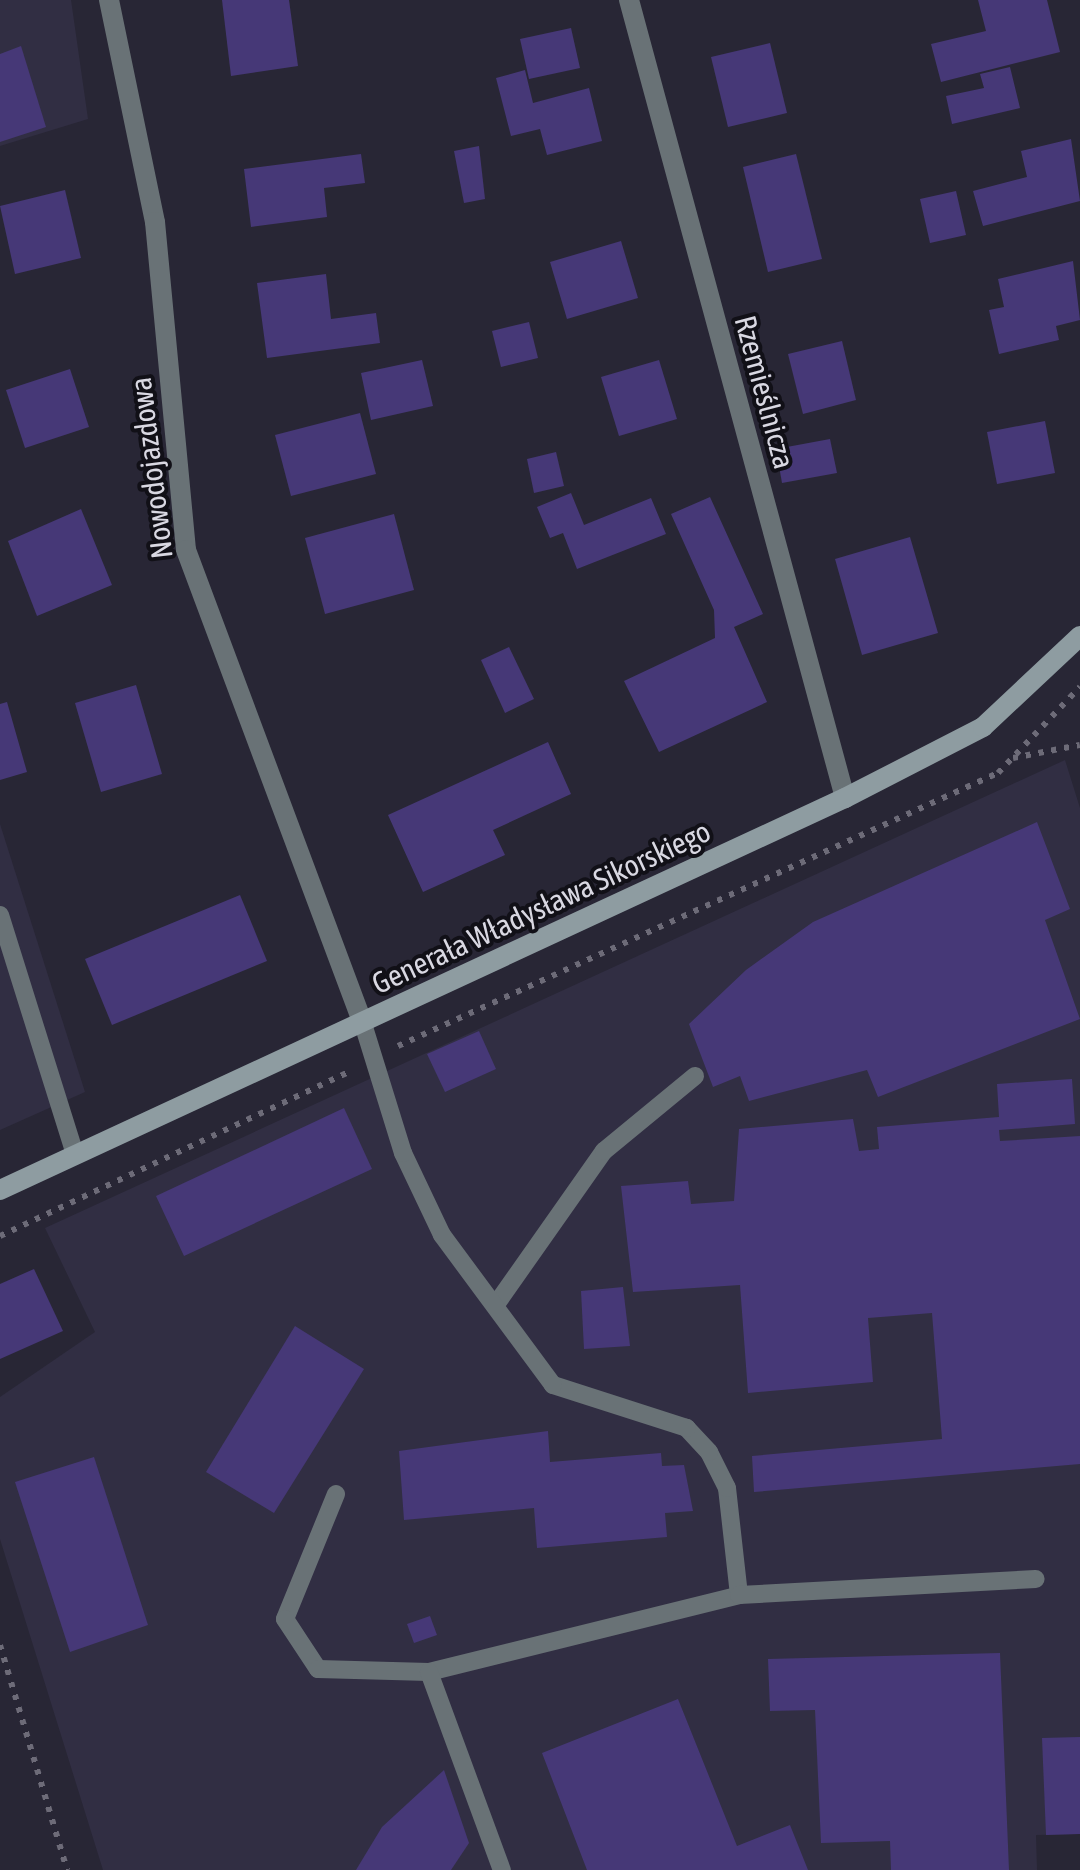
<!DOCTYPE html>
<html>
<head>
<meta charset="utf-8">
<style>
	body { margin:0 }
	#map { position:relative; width:1080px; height:1870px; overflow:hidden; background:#282635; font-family:"Asap Condensed",sans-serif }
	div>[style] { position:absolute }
	.built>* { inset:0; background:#312e43 }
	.building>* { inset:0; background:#463877 }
	.path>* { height:6px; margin-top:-3px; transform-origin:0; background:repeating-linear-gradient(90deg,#6d6b78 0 5px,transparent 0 13px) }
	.lane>* { height:18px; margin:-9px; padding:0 9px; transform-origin:9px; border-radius:9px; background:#697276 }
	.street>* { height:20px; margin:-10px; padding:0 10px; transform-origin:10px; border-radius:10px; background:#697276 }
	.secondary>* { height:20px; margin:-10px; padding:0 10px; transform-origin:10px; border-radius:10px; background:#8e9ca1 }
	span { translate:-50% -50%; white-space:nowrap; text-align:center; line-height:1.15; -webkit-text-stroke:8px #111017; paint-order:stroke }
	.street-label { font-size:30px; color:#d9d8e2 }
</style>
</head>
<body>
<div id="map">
	<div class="built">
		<div style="clip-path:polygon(0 0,71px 0,88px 119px,0 146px)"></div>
		<div style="clip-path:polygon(1065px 760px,1080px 808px,1080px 1834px,1036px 1835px,1037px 1870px,103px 1870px,0 1539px,0 1397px,95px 1332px,45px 1228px)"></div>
		<div style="clip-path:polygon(0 824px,85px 1092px,0 1130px)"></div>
	</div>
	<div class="building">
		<div style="clip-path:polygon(222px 0,289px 0,298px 66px,231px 76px)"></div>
		<div style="clip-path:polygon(978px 0,1047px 0,1060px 52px,941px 82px,931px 44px,986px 31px)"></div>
		<div style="clip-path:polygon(571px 28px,580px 68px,529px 79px,520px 39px)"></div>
		<div style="clip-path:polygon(770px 43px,787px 113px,728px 127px,711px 57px)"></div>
		<div style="clip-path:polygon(21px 46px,46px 127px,0 142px,0 54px)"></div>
		<div style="clip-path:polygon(1010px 67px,1020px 108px,952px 124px,946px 96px,984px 88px,980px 74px)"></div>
		<div style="clip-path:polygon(525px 70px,533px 103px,589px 88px,602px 141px,547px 155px,540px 129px,511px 136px,496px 78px)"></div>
		<div style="clip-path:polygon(1071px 139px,1080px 201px,983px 226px,973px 191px,1027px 177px,1021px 151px)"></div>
		<div style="clip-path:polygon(479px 146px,485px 199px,464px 203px,454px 151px)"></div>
		<div style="clip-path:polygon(361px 154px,365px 183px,324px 188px,327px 217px,251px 227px,244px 169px)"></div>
		<div style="clip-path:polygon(796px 154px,822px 259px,768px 272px,743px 167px)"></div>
		<div style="clip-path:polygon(65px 190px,81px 258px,15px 274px,0 206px)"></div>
		<div style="clip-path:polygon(956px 191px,966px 235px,930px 243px,920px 199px)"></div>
		<div style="clip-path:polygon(621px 241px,638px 298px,567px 319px,550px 262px)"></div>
		<div style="clip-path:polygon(1073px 261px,1080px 320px,1056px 326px,1059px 340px,999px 354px,989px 310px,1004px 307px,998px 279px)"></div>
		<div style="clip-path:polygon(326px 274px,331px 319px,376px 313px,380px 343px,267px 358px,257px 283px)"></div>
		<div style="clip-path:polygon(529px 322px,538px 358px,501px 367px,492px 331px)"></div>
		<div style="clip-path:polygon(842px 341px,856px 400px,803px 414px,788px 354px)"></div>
		<div style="clip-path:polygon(422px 360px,433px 406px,371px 420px,361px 373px)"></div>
		<div style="clip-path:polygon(659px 360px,677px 419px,619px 436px,601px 377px)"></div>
		<div style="clip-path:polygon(70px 369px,89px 427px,25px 448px,6px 390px)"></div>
		<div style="clip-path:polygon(360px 413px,376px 474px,291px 496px,275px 435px)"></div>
		<div style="clip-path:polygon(1045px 421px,1055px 473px,997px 484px,987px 432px)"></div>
		<div style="clip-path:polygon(830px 439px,837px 473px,782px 483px,776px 449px)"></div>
		<div style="clip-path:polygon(556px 452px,564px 486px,534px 493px,527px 459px)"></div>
		<div style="clip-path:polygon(571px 493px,584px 525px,651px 498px,666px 534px,577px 569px,563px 533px,550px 538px,537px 507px)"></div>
		<div style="clip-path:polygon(710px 497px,763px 614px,734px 627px,767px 702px,659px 752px,624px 681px,715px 638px,714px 610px,671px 514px)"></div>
		<div style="clip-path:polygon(81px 509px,112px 585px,37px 616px,8px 541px)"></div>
		<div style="clip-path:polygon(394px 514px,414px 590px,325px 614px,305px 538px)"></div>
		<div style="clip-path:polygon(910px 537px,938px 633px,862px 655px,835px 559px)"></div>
		<div style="clip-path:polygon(509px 647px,534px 699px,505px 713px,481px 660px)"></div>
		<div style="clip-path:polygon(136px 685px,162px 774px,101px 792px,75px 703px)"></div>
		<div style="clip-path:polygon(7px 702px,27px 772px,0 780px,0 704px)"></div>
		<div style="clip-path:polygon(548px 742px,571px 794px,493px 830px,505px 855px,423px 892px,388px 815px)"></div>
		<div style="clip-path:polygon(1037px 822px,1070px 909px,1045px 920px,1080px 1019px,878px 1097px,867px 1070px,749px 1101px,740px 1076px,713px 1087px,689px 1024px,746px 970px,813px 922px)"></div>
		<div style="clip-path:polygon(240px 895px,267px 961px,112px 1025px,85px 959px)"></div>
		<div style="clip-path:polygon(479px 1031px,496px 1069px,445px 1092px,427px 1054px)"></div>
		<div style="clip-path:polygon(1072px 1079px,1075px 1124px,999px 1130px,1000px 1141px,1080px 1136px,1080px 1464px,754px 1492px,752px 1456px,942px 1439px,932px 1313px,868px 1318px,873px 1382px,748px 1393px,740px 1285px,633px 1292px,621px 1186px,688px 1181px,691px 1204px,734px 1201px,739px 1129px,853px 1119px,859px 1151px,879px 1149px,877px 1127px,999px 1117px,997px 1084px)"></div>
		<div style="clip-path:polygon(344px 1108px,372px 1169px,184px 1256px,156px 1196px)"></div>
		<div style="clip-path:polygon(34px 1269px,63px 1331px,0 1359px,0 1284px)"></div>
		<div style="clip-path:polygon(623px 1287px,630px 1346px,584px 1349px,581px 1291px)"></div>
		<div style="clip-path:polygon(295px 1326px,364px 1369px,274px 1513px,206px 1472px)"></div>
		<div style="clip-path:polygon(548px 1431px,550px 1462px,661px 1453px,662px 1466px,684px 1465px,693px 1511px,665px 1513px,667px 1537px,537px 1548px,534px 1508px,404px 1520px,399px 1451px)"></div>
		<div style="clip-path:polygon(94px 1457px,148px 1625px,70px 1652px,15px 1482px)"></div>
		<div style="clip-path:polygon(430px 1616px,437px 1635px,414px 1643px,407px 1624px)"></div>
		<div style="clip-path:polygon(1000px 1653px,1009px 1870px,891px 1870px,890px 1841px,821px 1843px,815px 1710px,770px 1711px,768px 1659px)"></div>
		<div style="clip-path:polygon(678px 1699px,737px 1846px,790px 1825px,808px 1870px,587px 1870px,542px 1753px)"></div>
		<div style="clip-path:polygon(1080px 1737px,1080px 1834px,1046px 1835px,1042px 1738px)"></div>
		<div style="clip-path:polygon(444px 1770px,469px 1843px,451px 1870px,356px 1870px,382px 1827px)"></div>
	</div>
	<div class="path">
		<div style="left:1013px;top:758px;width:68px;rotate:-11deg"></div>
		<div style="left:398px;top:1046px;width:659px;rotate:-24.47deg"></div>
		<div style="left:998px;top:773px;width:119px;rotate:-46.4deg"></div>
		<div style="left:0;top:1236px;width:383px;rotate:-25.2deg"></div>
		<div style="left:0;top:1645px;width:235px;rotate:73.4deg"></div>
	</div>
	<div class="lane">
		<div style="left:0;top:915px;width:250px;rotate:72.6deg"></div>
		<div style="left:497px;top:1303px;width:186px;rotate:-54.9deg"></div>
		<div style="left:604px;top:1151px;width:118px;rotate:-39.5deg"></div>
		<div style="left:336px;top:1494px;width:135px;rotate:112.2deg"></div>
		<div style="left:285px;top:1619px;width:60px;rotate:56.6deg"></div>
		<div style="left:318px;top:1669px;width:111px;rotate:1.5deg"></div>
		<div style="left:429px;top:1672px;width:319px;rotate:-13.9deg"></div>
		<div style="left:739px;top:1595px;width:108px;rotate:-96.4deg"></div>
		<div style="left:727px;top:1488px;width:40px;rotate:-116.6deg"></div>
		<div style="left:709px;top:1452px;width:33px;rotate:-133deg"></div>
		<div style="left:687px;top:1428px;width:141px;rotate:-162.2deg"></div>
		<div style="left:553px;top:1385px;width:187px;rotate:-126.5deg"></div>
		<div style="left:442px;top:1235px;width:91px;rotate:-115.4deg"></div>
		<div style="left:403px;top:1153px;width:135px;rotate:-107.2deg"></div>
		<div style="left:739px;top:1595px;width:297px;rotate:-3.1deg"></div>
		<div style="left:429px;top:1672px;width:211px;rotate:69.8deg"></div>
	</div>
	<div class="street">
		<div style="left:109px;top:0;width:227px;rotate:78.3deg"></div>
		<div style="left:155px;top:222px;width:329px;rotate:84.6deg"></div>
		<div style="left:186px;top:550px;width:506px;rotate:69.52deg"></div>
		<div style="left:629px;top:0;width:827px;rotate:74.85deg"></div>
	</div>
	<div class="secondary">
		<div style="left:0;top:1190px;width:931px;rotate:-24.89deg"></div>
		<div style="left:845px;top:798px;width:155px;rotate:-27.2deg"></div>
		<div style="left:983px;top:727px;width:133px;rotate:-43.2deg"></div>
	</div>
	<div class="street-label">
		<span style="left:765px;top:392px;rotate:75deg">Rzemieślnicza</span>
		<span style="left:151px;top:468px;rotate:-97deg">Nowodojazdowa</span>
		<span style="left:541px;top:907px;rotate:-25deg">Generała Władysława Sikorskiego</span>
	</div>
</div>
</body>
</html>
